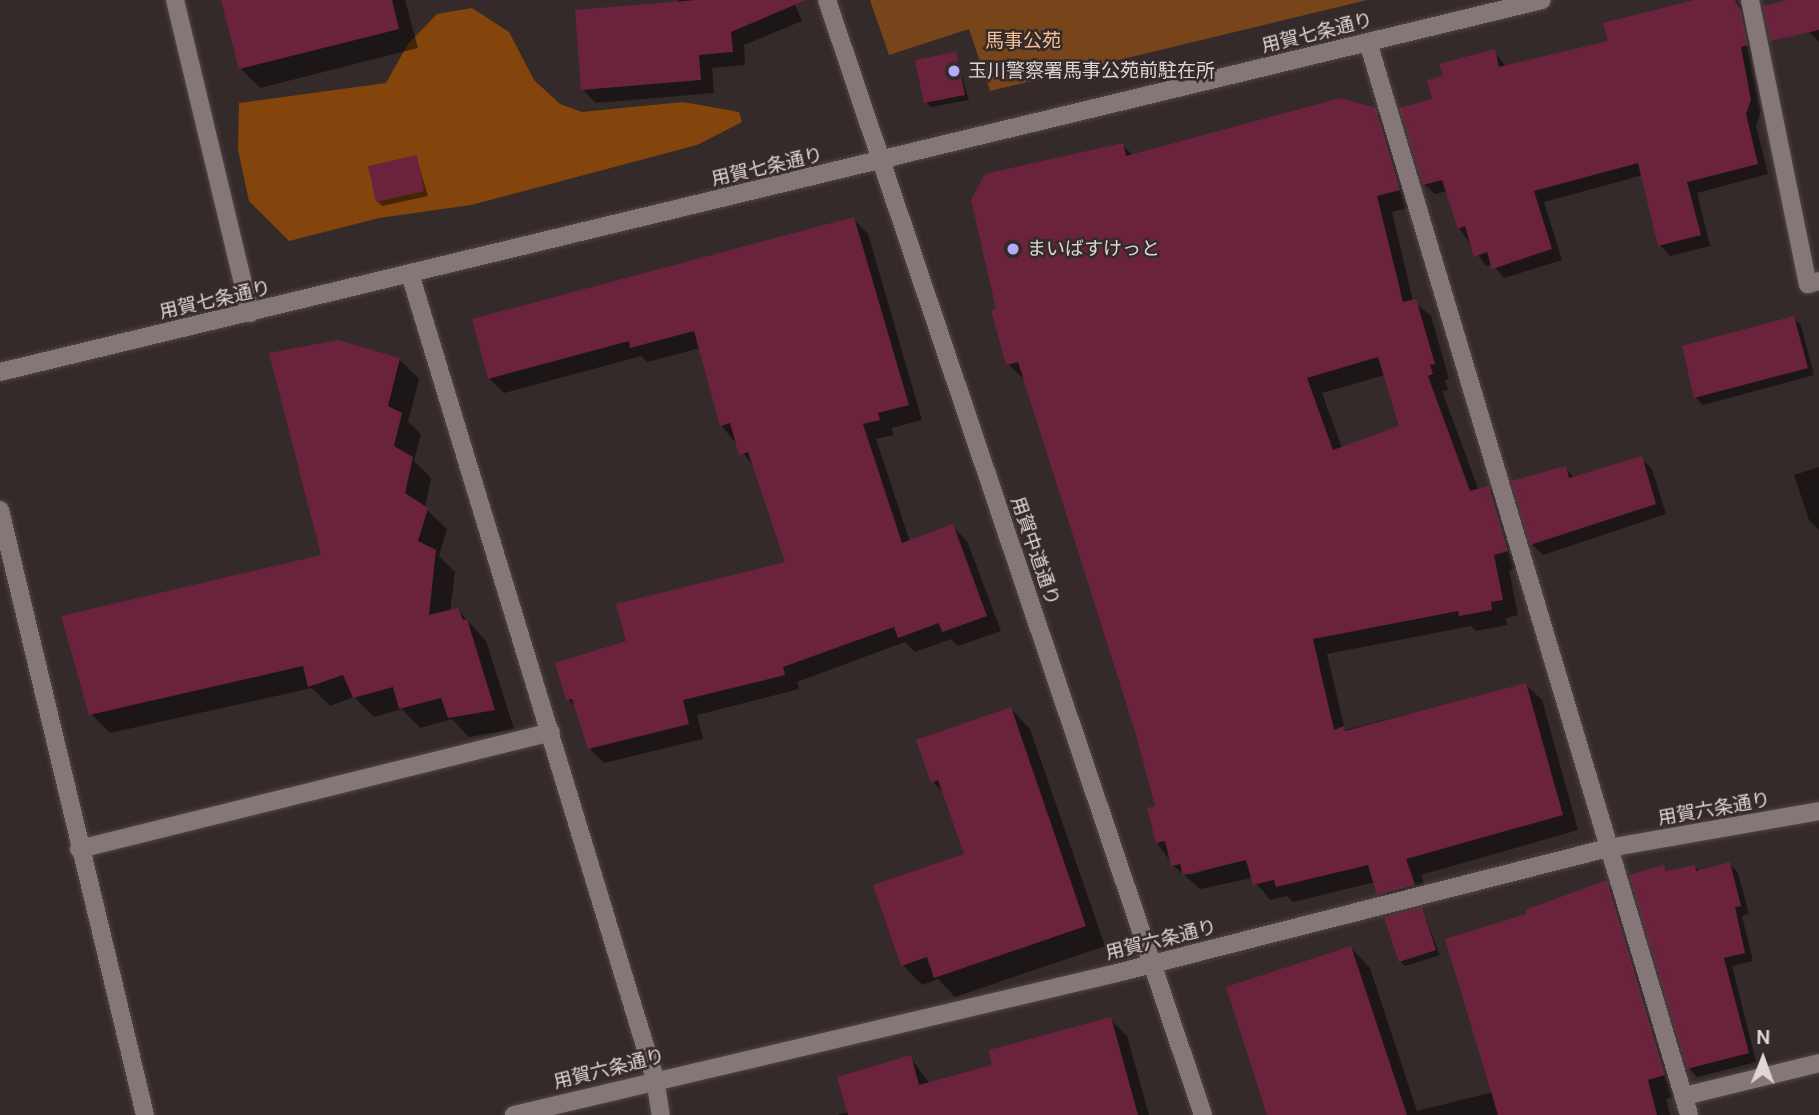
<!DOCTYPE html>
<html>
<head>
<meta charset="utf-8">
<style>
	body { margin:0 }
	#map { position:relative; width:1819px; height:1115px; overflow:hidden; background:#352a2a; font-family:"DM Sans","Noto Sans JP",sans-serif }
	div>[style] { position:absolute }
	.green>* { inset:0; background:#78441a }
	.forest>* { inset:0; background:#83450c }
	.shadow>* { inset:0; background:#0007 }
	.building>* { inset:0; background:#6b233d }
	.roads { filter:drop-shadow(0 0 2px #4f4646) drop-shadow(0 0 2px #4f4646) }
	.minor>* { height:18px; margin:-9px; padding:0 9px; transform-origin:9px; border-radius:9px; background:#857777 }
	.dots>* { width:19px; height:19px; translate:-50% -50%; box-sizing:border-box; border:4px solid #352a2a; border-radius:50% }
	span { translate:-50% -50%; white-space:nowrap; text-align:center; line-height:1.15; -webkit-text-stroke:5px #352a2a; paint-order:stroke }
	.street-label { font-size:19px; color:#ded7d6 }
	.park-label { font-size:19px; color:#f5be98 }
	.poi-label { font-size:19px; color:#ded7d6 }
	.left { translate:0 -50%; text-align:left }
	.north { position:absolute; left:1728px; top:1024px; width:70px; height:70px; -webkit-text-stroke:5px #352a2a; paint-order:stroke; rotate:1deg; font-size:19px; font-weight:700; line-height:28px; text-align:center; color:#ded7d6 }
	.north::after { content:''; display:block; margin:auto; width:24px; height:32px; background:#ded7d6; clip-path:polygon(50% 0,100% 100%,50% 72%,0 100%) }
</style>
</head>
<body>
<div id="map">
	<div class="green">
		<div style="clip-path:polygon(870px 0,1367px 0,990px 91px,969px 29px,889px 55px)"></div>
	</div>
	<div class="forest">
		<div style="clip-path:polygon(472px 8px,509px 32px,534px 80px,560px 104px,582px 112px,683px 102px,739px 112px,742px 122px,697px 145px,471px 205px,379px 218px,289px 241px,249px 201px,238px 150px,239px 103px,386px 83px,408px 44px,437px 14px)"></div>
	</div>
	<div class="shadow">
		<div style="clip-path:polygon(223px 0,405px 0,418px 48px,260px 88px,240px 68px)"></div>
		<div style="clip-path:polygon(679px 0,793px 0,802px 21px,744px 45px,745px 65px,712px 68px,714px 93px,596px 103px,583px 90px)"></div>
		<div style="clip-path:polygon(1722px 0,1736px 0,1744px 8px,1757px 56px,1751px 57px,1761px 111px,1756px 126px,1768px 174px,1697px 193px,1710px 246px,1670px 256px,1660px 245px,1643px 175px,1544px 202px,1562px 260px,1504px 278px,1492px 264px,1486px 266px,1459px 228px,1447px 191px,1435px 194px,1424px 184px,1434px 101px,1445px 77px,1494px 51px,1506px 67px,1611px 42px)"></div>
		<div style="clip-path:polygon(1802px 0,1819px 0,1819px 42px,1809px 32px)"></div>
		<div style="clip-path:polygon(955px 54px,969px 100px,931px 107px,926px 102px)"></div>
		<div style="clip-path:polygon(evenodd,1375px 110px,1391px 126px,1415px 206px,1392px 212px,1413px 301px,1431px 316px,1449px 379px,1445px 380px,1448px 390px,1442px 391px,1479px 491px,1489px 488px,1504px 504px,1523px 567px,1509px 570px,1518px 615px,1506px 618px,1507px 625px,1476px 631px,1471px 626px,1327px 654px,1345px 730px,1526px 685px,1542px 700px,1578px 830px,1421px 875px,1430px 901px,1395px 910px,1379px 894px,1375px 882px,1293px 902px,1287px 896px,1270px 900px,1252px 878px,1200px 889px,1173px 865px,1157px 843px,1157px 808px,1137px 731px,1025px 380px,1008px 364px,998px 310px,1122px 145px,1134px 156px,1375px 110px,1385px 375px,1401px 427px,1342px 448px,1322px 393px,1385px 375px,1375px 110px,1254px 857px,1189px 875px,1186px 872px,1254px 857px)"></div>
		<div style="clip-path:polygon(416px 157px,428px 196px,382px 206px,377px 201px)"></div>
		<div style="clip-path:polygon(853px 219px,868px 234px,922px 420px,892px 428px,893px 435px,876px 439px,910px 542px,952px 526px,967px 541px,1001px 631px,958px 646px,951px 639px,915px 652px,905px 642px,797px 682px,799px 689px,697px 715px,703px 739px,604px 763px,589px 748px,577px 708px,568px 699px,628px 642px,787px 563px,756px 469px,721px 425px,700px 348px,647px 362px,641px 356px,504px 393px,489px 378px)"></div>
		<div style="clip-path:polygon(1793px 318px,1801px 325px,1814px 375px,1703px 405px,1696px 398px,1685px 348px)"></div>
		<div style="clip-path:polygon(399px 359px,419px 379px,408px 422px,421px 434px,414px 461px,431px 478px,425px 508px,447px 529px,439px 556px,455px 572px,450px 612px,458px 610px,486px 641px,514px 729px,469px 737px,452px 719px,420px 728px,402px 709px,374px 717px,354px 697px,330px 706px,312px 688px,110px 733px,91px 714px,323px 556px)"></div>
		<div style="clip-path:polygon(1641px 458px,1652px 469px,1666px 514px,1543px 555px,1532px 544px,1513px 482px,1565px 468px,1575px 478px)"></div>
		<div style="clip-path:polygon(1819px 467px,1819px 530px,1809px 520px,1794px 475px)"></div>
		<div style="clip-path:polygon(1011px 709px,1030px 729px,1105px 946px,955px 997px,938px 979px,922px 985px,903px 965px,966px 855px,945px 794px,933px 782px)"></div>
		<div style="clip-path:polygon(1730px 864px,1738px 873px,1749px 914px,1742px 916px,1753px 961px,1732px 966px,1756px 1062px,1697px 1077px,1689px 1068px,1664px 867px,1668px 872px,1694px 866px,1700px 872px)"></div>
		<div style="clip-path:polygon(1606px 882px,1625px 901px,1683px 1094px,1666px 1099px,1670px 1115px,1269px 1115px,1351px 948px,1370px 968px,1417px 1111px,1493px 1092px,1529px 915px)"></div>
		<div style="clip-path:polygon(1422px 909px,1440px 955px,1405px 966px,1400px 961px)"></div>
		<div style="clip-path:polygon(1110px 1019px,1127px 1036px,1149px 1115px,837px 1115px,849px 1112px,910px 1057px,930px 1084px,995px 1066px)"></div>
	</div>
	<div class="building">
		<div style="clip-path:polygon(221px 0,392px 0,399px 29px,239px 69px)"></div>
		<div style="clip-path:polygon(696px 0,806px 0,731px 32px,733px 52px,699px 55px,701px 80px,581px 90px,575px 10px)"></div>
		<div style="clip-path:polygon(1694px 0,1735px 0,1741px 11px,1748px 45px,1741px 47px,1751px 100px,1746px 114px,1758px 164px,1687px 182px,1701px 235px,1658px 246px,1638px 163px,1534px 191px,1552px 249px,1492px 269px,1487px 252px,1474px 257px,1465px 226px,1458px 229px,1442px 180px,1423px 185px,1399px 108px,1432px 99px,1427px 80px,1443px 76px,1439px 64px,1495px 49px,1499px 67px,1608px 41px,1603px 23px)"></div>
		<div style="clip-path:polygon(1787px 0,1819px 0,1819px 30px,1770px 41px,1763px 6px)"></div>
		<div style="clip-path:polygon(956px 52px,965px 95px,924px 103px,915px 60px)"></div>
		<div style="clip-path:polygon(evenodd,1340px 98px,1376px 108px,1400px 190px,1377px 196px,1403px 302px,1416px 299px,1435px 364px,1430px 365px,1433px 374px,1428px 376px,1470px 491px,1489px 486px,1508px 551px,1494px 555px,1503px 600px,1491px 602px,1492px 610px,1459px 616px,1458px 611px,1313px 639px,1334px 730px,1344px 726px,1345px 731px,1526px 683px,1563px 815px,1406px 859px,1415px 885px,1377px 895px,1368px 865px,1276px 887px,1274px 880px,1253px 885px,1246px 860px,1183px 875px,1180px 864px,1171px 866px,1165px 841px,1156px 843px,1147px 808px,1155px 806px,1135px 731px,1018px 362px,1006px 365px,991px 310px,996px 309px,971px 200px,985px 174px,1123px 143px,1126px 156px,1340px 98px,1378px 357px,1399px 426px,1333px 450px,1307px 378px,1378px 357px)"></div>
		<div style="clip-path:polygon(417px 155px,424px 191px,376px 202px,368px 166px)"></div>
		<div style="clip-path:polygon(854px 217px,909px 405px,878px 413px,880px 420px,863px 424px,902px 543px,953px 524px,987px 616px,942px 632px,939px 623px,898px 638px,894px 627px,783px 667px,785px 675px,683px 700px,689px 724px,588px 749px,572px 699px,566px 700px,555px 663px,626px 641px,616px 604px,785px 562px,748px 452px,739px 455px,730px 423px,720px 426px,694px 331px,630px 348px,629px 341px,488px 379px,472px 319px)"></div>
		<div style="clip-path:polygon(1794px 316px,1808px 368px,1694px 398px,1682px 346px)"></div>
		<div style="clip-path:polygon(338px 340px,400px 358px,388px 406px,402px 413px,394px 446px,413px 457px,405px 493px,428px 508px,418px 541px,436px 550px,429px 615px,458px 608px,463px 620px,467px 619px,495px 710px,448px 718px,441px 698px,399px 709px,393px 687px,353px 698px,343px 675px,308px 687px,303px 666px,89px 715px,61px 616px,321px 555px,269px 353px)"></div>
		<div style="clip-path:polygon(1642px 456px,1656px 504px,1530px 545px,1511px 481px,1566px 466px,1569px 478px)"></div>
		<div style="clip-path:polygon(1011px 707px,1086px 926px,934px 978px,927px 957px,901px 966px,873px 885px,964px 854px,938px 780px,931px 783px,916px 740px)"></div>
		<div style="clip-path:polygon(1730px 862px,1741px 906px,1735px 907px,1745px 953px,1724px 958px,1749px 1053px,1687px 1069px,1629px 875px,1664px 865px,1666px 871px,1695px 865px,1696px 871px)"></div>
		<div style="clip-path:polygon(1607px 880px,1665px 1075px,1648px 1080px,1657px 1115px,1498px 1115px,1445px 939px,1526px 914px,1525px 910px)"></div>
		<div style="clip-path:polygon(1422px 907px,1436px 950px,1399px 962px,1384px 917px)"></div>
		<div style="clip-path:polygon(1351px 946px,1407px 1115px,1267px 1115px,1226px 987px)"></div>
		<div style="clip-path:polygon(1111px 1017px,1138px 1115px,848px 1115px,837px 1077px,911px 1055px,919px 1085px,992px 1065px,989px 1050px)"></div>
	</div>
	<div class="roads">
		<div class="minor">
			<div style="left:175px;top:0;width:322px;rotate:76.5deg"></div>
			<div style="left:827px;top:0;width:1177px;rotate:71.36deg"></div>
			<div style="left:1750px;top:0;width:290px;rotate:78.5deg"></div>
			<div style="left:1808px;top:284px;width:11px;rotate:-15deg"></div>
			<div style="left:1368px;top:42px;width:1120px;rotate:73.34deg"></div>
			<div style="left:410px;top:274px;width:841px;rotate:73.07deg"></div>
			<div style="left:655px;top:1079px;width:36px;rotate:81deg"></div>
			<div style="left:0;top:372px;width:1586px;rotate:-13.56deg"></div>
			<div style="left:0;top:510px;width:622px;rotate:76.52deg"></div>
			<div style="left:79px;top:849px;width:486px;rotate:-13.9deg"></div>
			<div style="left:1684px;top:1096px;width:139px;rotate:-13.7deg"></div>
			<div style="left:514px;top:1115px;width:615px;rotate:-13.25deg"></div>
			<div style="left:1113px;top:974px;width:511px;rotate:-14.28deg"></div>
			<div style="left:1608px;top:848px;width:214px;rotate:-9.9deg"></div>
		</div>
	</div>
	<div class="dots">
		<div style="left:954px;top:71px;background:#b4acf9"></div>
		<div style="left:1013px;top:249px;background:#b4acf9"></div>
	</div>
	<div class="street-label">
		<span style="left:1317px;top:33px;rotate:-14deg">用賀七条通り</span>
		<span style="left:767px;top:167px;rotate:-13deg">用賀七条通り</span>
		<span style="left:215px;top:300px;rotate:-13deg">用賀七条通り</span>
		<span style="left:1035px;top:551px;rotate:71deg">用賀中道通り</span>
		<span style="left:1714px;top:809px;rotate:-10deg">用賀六条通り</span>
		<span style="left:1161px;top:940px;rotate:-14deg">用賀六条通り</span>
		<span style="left:609px;top:1069px;rotate:-14deg">用賀六条通り</span>
	</div>
	<div class="park-label">
		<span style="left:1023px;top:41px">馬事公苑</span>
	</div>
	<div class="poi-label">
		<span class="left" style="left:968px;top:71px">玉川警察署馬事公苑前駐在所</span>
		<span class="left" style="left:1027px;top:249px">まいばすけっと</span>
	</div>
	<div class="north">N</div>
</div>
</body>
</html>
